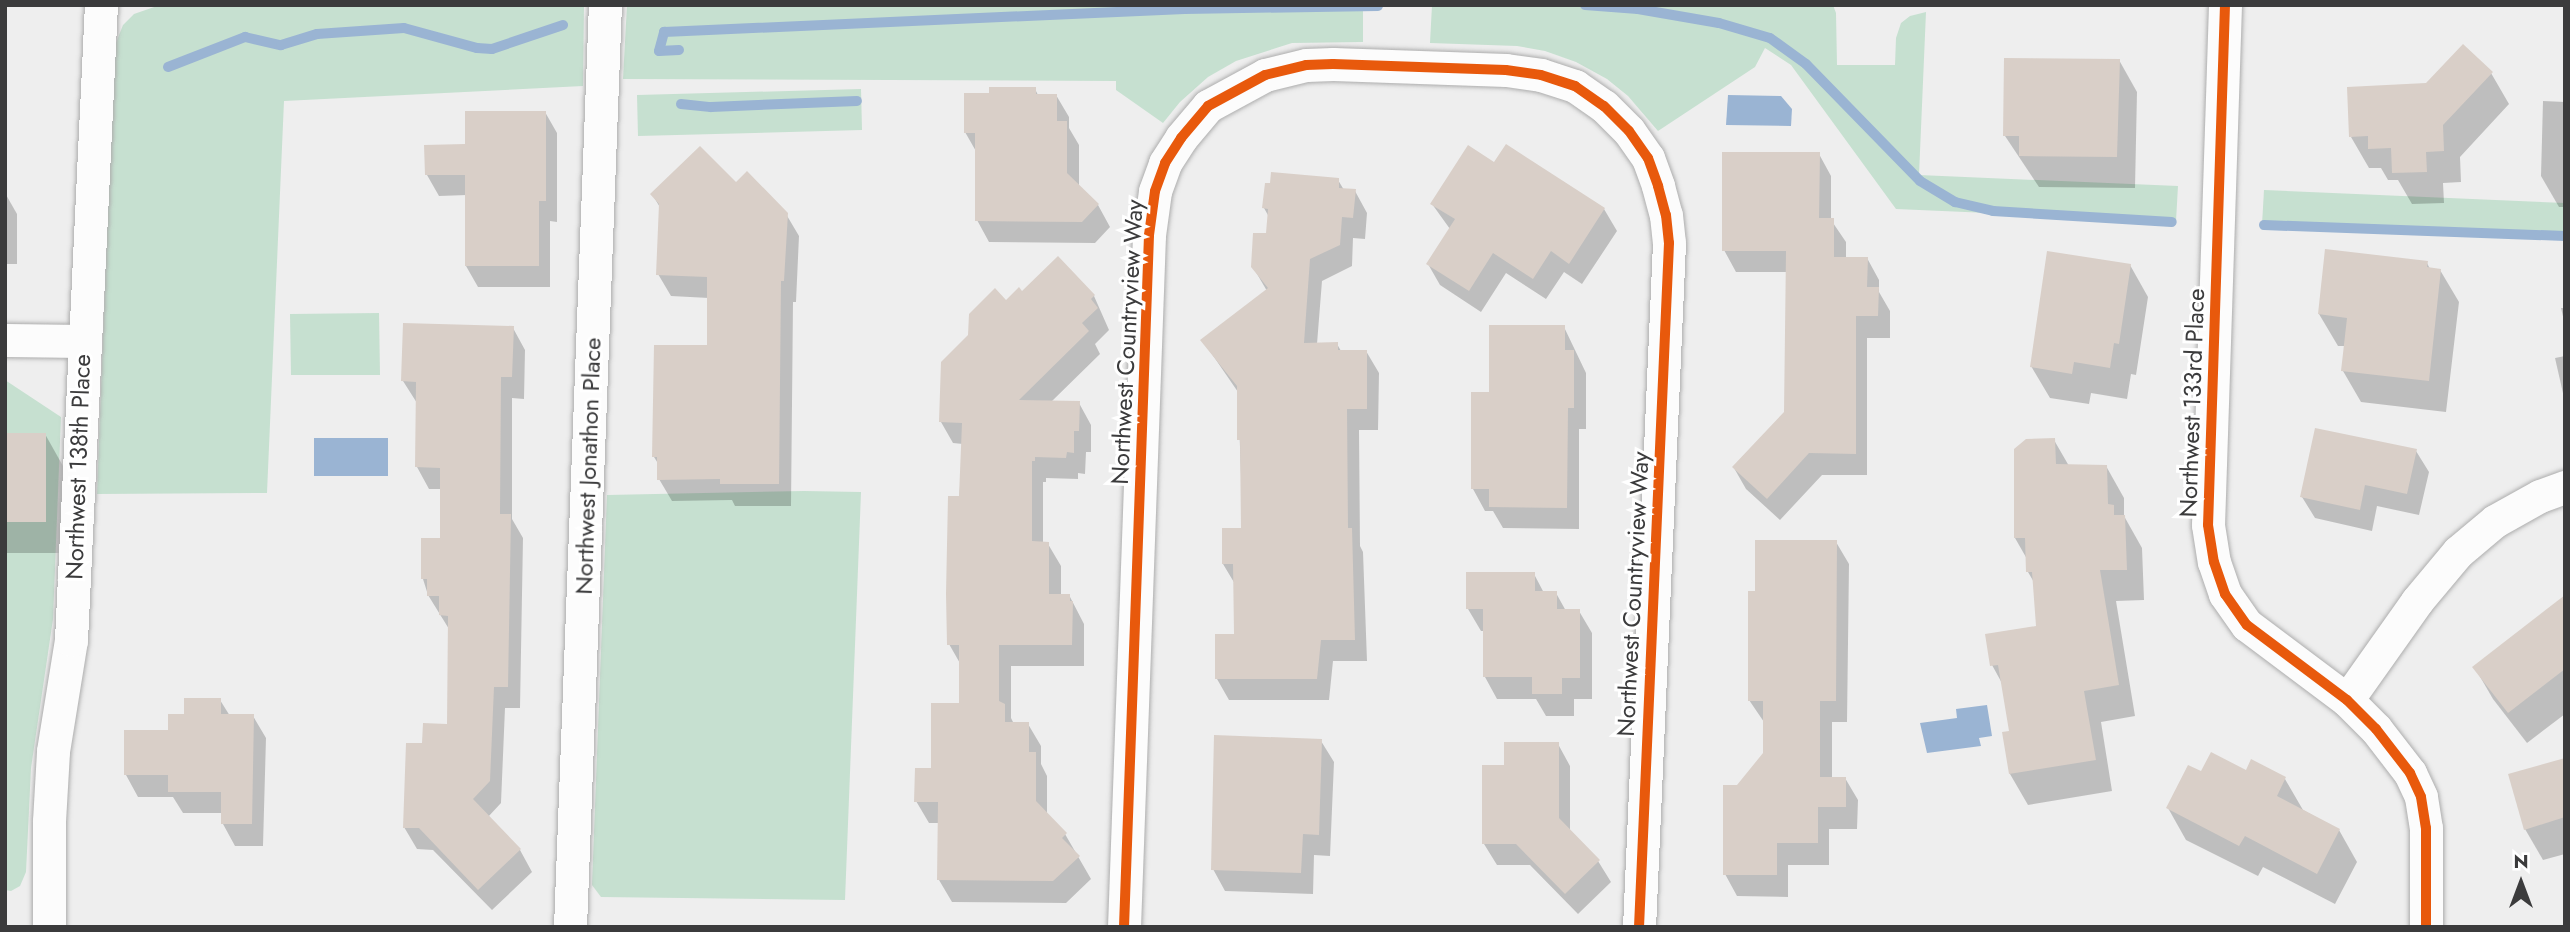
<!DOCTYPE html>
<html>
<head>
<meta charset="utf-8">
<style>
	body { margin:0 }
	#map { position:relative; width:2570px; height:932px; overflow:hidden; background:#eee; font-family:Jost,sans-serif }
	div>[style] { position:absolute }
	.green>* { inset:0; background:#c6e0d0 }
	.water>* { inset:0; background:#9ab4d3 }
	.shadow>* { inset:0; background:#0003 }
	.stream>* { height:10px; margin:-5px; padding:0 5px; transform-origin:5px; border-radius:5px; background:#9ab4d3 }
	.building>* { inset:0; background:#d9cfc8 }
	.roads { filter:drop-shadow(0 0 2px #adadad) drop-shadow(0 0 2px #adadad) }
	.street>* { height:33px; margin:-16.5px; padding:0 16.5px; transform-origin:16.5px; border-radius:16.5px; background:#fcfcfc }
	.cycleway>* { height:10px; margin:-5px; padding:0 5px; transform-origin:5px; border-radius:5px; background:#e8590c }
	span { translate:-50% -50%; white-space:nowrap; text-align:center; line-height:1.15; -webkit-text-stroke:6px #fff; paint-order:stroke }
	.street-label { font-size:24px; color:#3b3b3c }
	.frame { position:absolute; inset:0; border:7px solid #3b3b3c; pointer-events:none }
	.north { position:absolute; left:2486px; top:848px; width:70px; height:70px; -webkit-text-stroke:5px #fff; paint-order:stroke; rotate:0deg; font-size:19px; font-weight:700; line-height:28px; text-align:center; color:#3b3b3c }
	.north::after { content:''; display:block; margin:auto; width:24px; height:32px; background:#3b3b3c; clip-path:polygon(50% 0,100% 100%,50% 72%,0 100%) }
</style>
</head>
<body>
<div id="map">
	<div class="green">
		<div style="clip-path:polygon(160px 5px,584px 5px,583px 86px,284px 101px,267px 493px,97px 494px,114px 48px,123px 25px,134px 14px)"></div>
		<div style="clip-path:polygon(627px 5px,1363px 5px,1363px 42px,1292px 43px,1236px 61px,1208px 77px,1180px 102px,1163px 123px,1116px 90px,1116px 81px,623px 79px)"></div>
		<div style="clip-path:polygon(1432px 5px,1833px 5px,1836px 13px,1837px 65px,1895px 65px,1896px 38px,1901px 23px,1910px 16px,1926px 12px,1919px 175px,2178px 186px,2176px 221px,1896px 209px,1791px 65px,1765px 48px,1755px 67px,1658px 131px,1628px 96px,1607px 79px,1576px 62px,1545px 51px,1517px 46px,1430px 43px)"></div>
		<div style="clip-path:polygon(861px 89px,862px 130px,638px 136px,637px 95px)"></div>
		<div style="clip-path:polygon(2264px 190px,2565px 203px,2565px 237px,2262px 225px)"></div>
		<div style="clip-path:polygon(379px 313px,380px 375px,291px 375px,290px 314px)"></div>
		<div style="clip-path:polygon(5px 380px,61px 417px,53px 619px,31px 768px,26px 872px,20px 886px,11px 891px,5px 890px)"></div>
		<div style="clip-path:polygon(804px 491px,861px 492px,845px 900px,601px 897px,592px 885px,607px 495px)"></div>
	</div>
	<div class="water">
		<div style="clip-path:polygon(1728px 95px,1781px 96px,1792px 109px,1791px 126px,1726px 125px)"></div>
		<div style="clip-path:polygon(314px 438px,388px 438px,388px 476px,314px 476px)"></div>
		<div style="clip-path:polygon(1987px 705px,1992px 736px,1979px 738px,1981px 746px,1927px 753px,1920px 723px,1957px 718px,1956px 709px)"></div>
	</div>
	<div class="shadow">
		<div style="clip-path:polygon(2006px 60px,2119px 60px,2137px 92px,2135px 188px,2039px 187px,2005px 136px)"></div>
		<div style="clip-path:polygon(2491px 73px,2509px 104px,2460px 157px,2461px 182px,2443px 183px,2444px 203px,2412px 204px,2398px 180px,2388px 180px,2381px 168px,2369px 168px,2351px 137px,2427px 85px)"></div>
		<div style="clip-path:polygon(1035px 89px,1038px 95px,1056px 95px,1069px 117px,1069px 128px,1079px 145px,1079px 187px,1098px 205px,1110px 227px,1095px 243px,989px 242px,977px 220px,977px 153px,965px 132px,991px 95px)"></div>
		<div style="clip-path:polygon(2543px 101px,2565px 102px,2565px 207px,2559px 207px,2541px 176px)"></div>
		<div style="clip-path:polygon(545px 112px,557px 133px,557px 222px,550px 221px,550px 287px,478px 287px,466px 266px,467px 195px,439px 196px,427px 175px,467px 146px)"></div>
		<div style="clip-path:polygon(1819px 154px,1831px 176px,1831px 220px,1846px 242px,1846px 258px,1867px 258px,1879px 280px,1879px 292px,1890px 311px,1890px 338px,1867px 338px,1867px 475px,1822px 475px,1780px 520px,1746px 489px,1734px 468px,1786px 413px,1788px 272px,1736px 272px,1724px 250px)"></div>
		<div style="clip-path:polygon(1495px 164px,1604px 209px,1617px 231px,1582px 284px,1564px 272px,1546px 299px,1506px 273px,1481px 312px,1440px 285px,1428px 264px,1450px 229px,1432px 204px)"></div>
		<div style="clip-path:polygon(1338px 180px,1344px 190px,1355px 191px,1367px 213px,1365px 239px,1353px 238px,1352px 266px,1322px 281px,1317px 344px,1337px 344px,1341px 351px,1366px 351px,1379px 373px,1378px 430px,1359px 430px,1360px 546px,1363px 552px,1367px 661px,1333px 661px,1329px 700px,1229px 700px,1217px 679px,1236px 636px,1235px 584px,1223px 564px,1243px 530px,1238px 392px,1203px 341px,1267px 291px,1253px 267px,1268px 235px,1269px 217px,1264px 208px)"></div>
		<div style="clip-path:polygon(736px 185px,786px 214px,799px 236px,796px 302px,793px 302px,791px 506px,735px 506px,732px 500px,672px 501px,659px 479px,659px 465px,654px 457px,709px 346px,709px 298px,671px 296px,658px 274px,661px 209px,652px 194px)"></div>
		<div style="clip-path:polygon(5px 193px,17px 214px,17px 264px,5px 264px)"></div>
		<div style="clip-path:polygon(2427px 263px,2430px 269px,2440px 270px,2459px 302px,2446px 412px,2361px 402px,2343px 371px,2346px 346px,2338px 346px,2319px 314px)"></div>
		<div style="clip-path:polygon(2130px 265px,2148px 297px,2136px 375px,2131px 374px,2127px 399px,2091px 393px,2089px 404px,2050px 398px,2031px 366px)"></div>
		<div style="clip-path:polygon(1022px 293px,1094px 296px,1109px 330px,1095px 344px,1100px 354px,1051px 402px,1079px 403px,1091px 425px,1091px 452px,1086px 452px,1085px 474px,1078px 473px,1078px 479px,1046px 478px,1046px 482px,1043px 482px,1043px 544px,1048px 544px,1061px 566px,1061px 595px,1069px 595px,1084px 624px,1084px 666px,1011px 666px,1011px 718px,1014px 724px,1028px 724px,1041px 746px,1041px 764px,1047px 776px,1047px 816px,1065px 834px,1091px 879px,1066px 903px,952px 902px,939px 880px,940px 823px,929px 823px,916px 801px,961px 705px,961px 665px,949px 644px,963px 444px,953px 443px,941px 422px,1006px 302px)"></div>
		<div style="clip-path:polygon(2561px 308px,2565px 308px,2565px 325px)"></div>
		<div style="clip-path:polygon(1564px 327px,1586px 373px,1586px 429px,1579px 429px,1579px 529px,1503px 528px,1493px 511px,1485px 511px,1473px 489px,1491px 394px)"></div>
		<div style="clip-path:polygon(513px 328px,525px 350px,524px 399px,512px 398px,512px 519px,523px 538px,520px 708px,505px 708px,501px 803px,488px 817px,520px 850px,532px 872px,492px 910px,433px 850px,417px 849px,404px 827px,423px 745px,449px 726px,449px 629px,428px 595px,423px 579px,442px 539px,442px 489px,429px 489px,417px 467px,417px 403px,403px 381px)"></div>
		<div style="clip-path:polygon(2565px 356px,2565px 402px,2555px 358px)"></div>
		<div style="clip-path:polygon(5px 434px,45px 434px,63px 466px,63px 553px,5px 553px)"></div>
		<div style="clip-path:polygon(2054px 440px,2069px 466px,2106px 466px,2124px 498px,2124px 516px,2142px 548px,2144px 600px,2116px 601px,2135px 716px,2101px 722px,2112px 791px,2028px 805px,2010px 774px,2011px 732px,2003px 685px,1992px 665px,2037px 627px,2035px 584px,2028px 572px,2027px 559px,2015px 538px)"></div>
		<div style="clip-path:polygon(2416px 451px,2429px 472px,2419px 515px,2377px 506px,2372px 531px,2315px 518px,2302px 497px)"></div>
		<div style="clip-path:polygon(1836px 542px,1849px 564px,1847px 722px,1832px 722px,1832px 778px,1845px 778px,1858px 800px,1857px 829px,1829px 829px,1829px 865px,1788px 865px,1788px 897px,1737px 896px,1725px 874px,1738px 787px,1764px 754px,1764px 722px,1749px 700px,1757px 593px)"></div>
		<div style="clip-path:polygon(1534px 574px,1544px 593px,1556px 593px,1566px 611px,1579px 611px,1592px 633px,1592px 699px,1574px 699px,1574px 716px,1546px 716px,1536px 699px,1497px 699px,1485px 677px,1485px 631px,1481px 631px,1468px 609px)"></div>
		<div style="clip-path:polygon(2565px 597px,2565px 714px,2527px 743px,2493px 699px,2475px 668px)"></div>
		<div style="clip-path:polygon(220px 700px,230px 716px,253px 716px,266px 738px,263px 846px,235px 846px,223px 824px,223px 813px,183px 813px,173px 797px,138px 797px,126px 775px,186px 716px)"></div>
		<div style="clip-path:polygon(1321px 741px,1334px 762px,1330px 856px,1314px 855px,1313px 894px,1225px 891px,1213px 869px)"></div>
		<div style="clip-path:polygon(1558px 744px,1570px 766px,1570px 832px,1598px 861px,1611px 882px,1578px 914px,1530px 865px,1497px 865px,1484px 844px,1505px 767px)"></div>
		<div style="clip-path:polygon(2565px 760px,2565px 854px,2543px 860px,2525px 829px)"></div>
		<div style="clip-path:polygon(2246px 772px,2285px 779px,2303px 810px,2339px 830px,2357px 862px,2335px 904px,2263px 867px,2258px 876px,2186px 840px,2168px 808px)"></div>
	</div>
	<div class="stream">
		<div style="left:1585px;top:5px;width:53px;rotate:4.3deg"></div>
		<div style="left:1638px;top:9px;width:82px;rotate:9.8deg"></div>
		<div style="left:1719px;top:23px;width:53px;rotate:16.4deg"></div>
		<div style="left:1770px;top:38px;width:44px;rotate:35.8deg"></div>
		<div style="left:1806px;top:64px;width:163px;rotate:45.7deg"></div>
		<div style="left:1920px;top:181px;width:41px;rotate:31deg"></div>
		<div style="left:1955px;top:202px;width:39px;rotate:13deg"></div>
		<div style="left:1993px;top:211px;width:179px;rotate:3.5deg"></div>
		<div style="left:679px;top:50px;width:20px;rotate:177deg"></div>
		<div style="left:659px;top:51px;width:20px;rotate:-75deg"></div>
		<div style="left:664px;top:32px;width:521px;rotate:-2.53deg"></div>
		<div style="left:1184px;top:9px;width:194px;rotate:-0.9deg"></div>
		<div style="left:168px;top:67px;width:83px;rotate:-21.3deg"></div>
		<div style="left:245px;top:37px;width:37px;rotate:13deg"></div>
		<div style="left:281px;top:45px;width:38px;rotate:-17deg"></div>
		<div style="left:317px;top:34px;width:87px;rotate:-3.9deg"></div>
		<div style="left:404px;top:28px;width:76px;rotate:15.3deg"></div>
		<div style="left:477px;top:48px;width:15px;rotate:4deg"></div>
		<div style="left:492px;top:49px;width:75px;rotate:-18.7deg"></div>
		<div style="left:681px;top:104px;width:30px;rotate:6deg"></div>
		<div style="left:711px;top:107px;width:146px;rotate:-2.4deg"></div>
		<div style="left:2264px;top:225px;width:301px;rotate:2.1deg"></div>
	</div>
	<div class="building">
		<div style="clip-path:polygon(2463px 44px,2493px 72px,2443px 125px,2444px 151px,2426px 152px,2427px 172px,2392px 173px,2391px 148px,2368px 149px,2368px 136px,2349px 137px,2347px 87px,2426px 83px)"></div>
		<div style="clip-path:polygon(2004px 58px,2120px 59px,2117px 157px,2019px 156px,2019px 136px,2003px 136px)"></div>
		<div style="clip-path:polygon(989px 87px,1036px 87px,1036px 94px,1057px 94px,1057px 121px,1067px 121px,1067px 173px,1099px 204px,1082px 222px,975px 221px,975px 133px,964px 133px,964px 93px,989px 93px)"></div>
		<div style="clip-path:polygon(465px 111px,546px 111px,546px 201px,539px 201px,539px 266px,465px 266px,465px 175px,425px 175px,424px 145px,465px 144px)"></div>
		<div style="clip-path:polygon(1506px 144px,1605px 208px,1569px 264px,1551px 251px,1533px 279px,1493px 253px,1469px 291px,1426px 264px,1455px 219px,1430px 204px,1468px 145px,1494px 162px)"></div>
		<div style="clip-path:polygon(700px 146px,736px 182px,747px 171px,788px 213px,784px 281px,781px 281px,779px 484px,720px 484px,720px 479px,657px 480px,657px 457px,652px 457px,654px 345px,707px 345px,707px 277px,656px 275px,659px 204px,650px 194px)"></div>
		<div style="clip-path:polygon(1722px 152px,1820px 152px,1819px 218px,1834px 218px,1834px 257px,1868px 257px,1867px 287px,1879px 287px,1878px 316px,1856px 316px,1856px 454px,1809px 453px,1767px 499px,1732px 467px,1784px 412px,1786px 251px,1722px 251px)"></div>
		<div style="clip-path:polygon(1271px 172px,1339px 178px,1339px 188px,1356px 189px,1353px 218px,1342px 217px,1340px 245px,1310px 259px,1304px 343px,1338px 342px,1338px 350px,1367px 350px,1367px 409px,1347px 409px,1348px 528px,1352px 528px,1355px 640px,1321px 640px,1317px 679px,1215px 679px,1215px 634px,1234px 634px,1233px 564px,1222px 564px,1222px 528px,1241px 528px,1240px 440px,1237px 440px,1237px 386px,1200px 340px,1268px 288px,1251px 267px,1253px 233px,1266px 233px,1268px 209px,1262px 208px,1265px 183px,1270px 183px)"></div>
		<div style="clip-path:polygon(2325px 249px,2428px 261px,2427px 267px,2441px 269px,2429px 381px,2341px 371px,2347px 318px,2318px 314px)"></div>
		<div style="clip-path:polygon(2047px 251px,2131px 264px,2119px 344px,2114px 343px,2110px 368px,2074px 362px,2072px 374px,2030px 367px)"></div>
		<div style="clip-path:polygon(1058px 256px,1095px 295px,1091px 299px,1098px 308px,1082px 323px,1089px 331px,1019px 400px,1080px 401px,1079px 431px,1074px 431px,1074px 453px,1067px 452px,1066px 458px,1035px 457px,1035px 461px,1032px 461px,1032px 541px,1049px 542px,1049px 594px,1070px 594px,1070px 601px,1073px 601px,1072px 645px,999px 645px,999px 701px,1005px 704px,1005px 722px,1029px 722px,1029px 752px,1036px 752px,1036px 801px,1067px 833px,1062px 838px,1080px 856px,1053px 881px,937px 880px,938px 802px,914px 802px,915px 768px,931px 768px,931px 703px,959px 703px,959px 645px,947px 645px,946px 594px,948px 496px,959px 496px,962px 423px,939px 422px,941px 362px,968px 335px,969px 314px,995px 288px,1006px 300px,1019px 287px,1022px 291px)"></div>
		<div style="clip-path:polygon(403px 323px,514px 326px,512px 377px,501px 377px,500px 514px,511px 514px,508px 687px,494px 687px,490px 781px,473px 799px,521px 849px,478px 890px,419px 828px,403px 828px,406px 743px,422px 743px,423px 723px,447px 724px,448px 616px,439px 615px,439px 596px,427px 596px,427px 579px,421px 579px,421px 538px,440px 538px,440px 468px,415px 467px,416px 382px,401px 381px)"></div>
		<div style="clip-path:polygon(1489px 325px,1565px 325px,1565px 350px,1574px 350px,1574px 408px,1568px 408px,1567px 508px,1489px 507px,1489px 489px,1471px 489px,1471px 392px,1489px 392px)"></div>
		<div style="clip-path:polygon(2315px 428px,2417px 449px,2407px 494px,2365px 485px,2360px 510px,2300px 497px)"></div>
		<div style="clip-path:polygon(5px 433px,46px 433px,46px 522px,5px 522px)"></div>
		<div style="clip-path:polygon(2055px 438px,2056px 464px,2107px 465px,2108px 504px,2114px 505px,2114px 515px,2125px 515px,2127px 570px,2100px 570px,2119px 685px,2084px 691px,2096px 760px,2009px 774px,2002px 732px,2009px 731px,1998px 665px,1990px 666px,1985px 634px,2036px 626px,2032px 572px,2026px 572px,2025px 538px,2014px 538px,2014px 449px,2026px 439px)"></div>
		<div style="clip-path:polygon(1755px 540px,1837px 540px,1836px 701px,1820px 701px,1820px 777px,1846px 777px,1846px 807px,1818px 807px,1818px 843px,1777px 843px,1777px 875px,1723px 875px,1723px 785px,1737px 785px,1763px 753px,1763px 701px,1748px 701px,1748px 591px,1755px 591px)"></div>
		<div style="clip-path:polygon(1466px 572px,1535px 572px,1535px 591px,1557px 591px,1557px 609px,1580px 609px,1580px 678px,1562px 678px,1562px 694px,1532px 694px,1532px 677px,1483px 677px,1483px 609px,1466px 609px)"></div>
		<div style="clip-path:polygon(2565px 595px,2565px 669px,2508px 713px,2472px 667px)"></div>
		<div style="clip-path:polygon(184px 698px,221px 698px,221px 714px,254px 714px,252px 824px,221px 824px,221px 792px,168px 792px,168px 775px,124px 775px,124px 730px,168px 730px,168px 714px,184px 714px)"></div>
		<div style="clip-path:polygon(1214px 735px,1322px 739px,1319px 835px,1303px 834px,1301px 873px,1211px 870px)"></div>
		<div style="clip-path:polygon(1504px 742px,1559px 742px,1559px 818px,1600px 860px,1565px 894px,1516px 844px,1482px 844px,1482px 765px,1504px 765px)"></div>
		<div style="clip-path:polygon(2211px 752px,2246px 770px,2251px 759px,2286px 777px,2277px 796px,2340px 829px,2317px 874px,2245px 836px,2239px 846px,2166px 808px,2188px 765px,2201px 771px)"></div>
		<div style="clip-path:polygon(2565px 758px,2565px 817px,2524px 830px,2508px 774px)"></div>
	</div>
	<div class="roads">
		<div class="street">
			<div style="left:2225px;top:5px;width:520px;rotate:91.87deg"></div>
			<div style="left:2208px;top:525px;width:37px;rotate:81deg"></div>
			<div style="left:2214px;top:562px;width:34px;rotate:71deg"></div>
			<div style="left:2225px;top:594px;width:38px;rotate:55deg"></div>
			<div style="left:2247px;top:625px;width:125px;rotate:36.9deg"></div>
			<div style="left:2347px;top:700px;width:41px;rotate:45deg"></div>
			<div style="left:2376px;top:729px;width:56px;rotate:52.3deg"></div>
			<div style="left:2410px;top:773px;width:26px;rotate:65deg"></div>
			<div style="left:2421px;top:797px;width:31px;rotate:81deg"></div>
			<div style="left:2426px;top:828px;width:99px;rotate:90deg"></div>
			<div style="left:5px;top:340px;width:79px;rotate:0.7deg"></div>
			<div style="left:2347px;top:700px;width:121px;rotate:-54.7deg"></div>
			<div style="left:2417px;top:601px;width:64px;rotate:-50.1deg"></div>
			<div style="left:2458px;top:552px;width:48px;rotate:-40deg"></div>
			<div style="left:2495px;top:521px;width:51px;rotate:-29.1deg"></div>
			<div style="left:2540px;top:496px;width:27px;rotate:-20deg"></div>
			<div style="left:49px;top:927px;width:106px;rotate:-90deg"></div>
			<div style="left:49px;top:821px;width:70px;rotate:-86.7deg"></div>
			<div style="left:53px;top:751px;width:112px;rotate:-80.8deg"></div>
			<div style="left:71px;top:640px;width:636px;rotate:-87.3deg"></div>
			<div style="left:570px;top:927px;width:923px;rotate:-87.83deg"></div>
			<div style="left:1124px;top:927px;width:692px;rotate:-87.93deg"></div>
			<div style="left:1149px;top:235px;width:44px;rotate:-82.2deg"></div>
			<div style="left:1155px;top:191px;width:30px;rotate:-70deg"></div>
			<div style="left:1165px;top:163px;width:30px;rotate:-57deg"></div>
			<div style="left:1181px;top:138px;width:42px;rotate:-49.8deg"></div>
			<div style="left:1208px;top:106px;width:65px;rotate:-28.5deg"></div>
			<div style="left:1265px;top:75px;width:42px;rotate:-13.7deg"></div>
			<div style="left:1306px;top:65px;width:27px;rotate:-2deg"></div>
			<div style="left:1333px;top:64px;width:173px;rotate:2deg"></div>
			<div style="left:1506px;top:70px;width:35px;rotate:8deg"></div>
			<div style="left:1541px;top:75px;width:36px;rotate:18deg"></div>
			<div style="left:1575px;top:86px;width:35px;rotate:35deg"></div>
			<div style="left:1604px;top:106px;width:35px;rotate:45deg"></div>
			<div style="left:1629px;top:131px;width:33px;rotate:55deg"></div>
			<div style="left:1648px;top:158px;width:30px;rotate:70deg"></div>
			<div style="left:1658px;top:186px;width:30px;rotate:75deg"></div>
			<div style="left:1666px;top:215px;width:28px;rotate:84deg"></div>
			<div style="left:1669px;top:243px;width:685px;rotate:92.51deg"></div>
		</div>
	</div>
	<div class="cycleway">
		<div style="left:2225px;top:5px;width:520px;rotate:91.87deg"></div>
		<div style="left:2208px;top:525px;width:37px;rotate:81deg"></div>
		<div style="left:2214px;top:562px;width:34px;rotate:71deg"></div>
		<div style="left:2225px;top:594px;width:38px;rotate:55deg"></div>
		<div style="left:2247px;top:625px;width:125px;rotate:36.9deg"></div>
		<div style="left:2347px;top:700px;width:41px;rotate:45deg"></div>
		<div style="left:2376px;top:729px;width:56px;rotate:52.3deg"></div>
		<div style="left:2410px;top:773px;width:26px;rotate:65deg"></div>
		<div style="left:2421px;top:797px;width:31px;rotate:81deg"></div>
		<div style="left:2426px;top:828px;width:99px;rotate:90deg"></div>
		<div style="left:1124px;top:927px;width:692px;rotate:-87.93deg"></div>
		<div style="left:1149px;top:235px;width:44px;rotate:-82.2deg"></div>
		<div style="left:1155px;top:191px;width:30px;rotate:-70deg"></div>
		<div style="left:1165px;top:163px;width:30px;rotate:-57deg"></div>
		<div style="left:1181px;top:138px;width:42px;rotate:-49.8deg"></div>
		<div style="left:1208px;top:106px;width:65px;rotate:-28.5deg"></div>
		<div style="left:1265px;top:75px;width:42px;rotate:-13.7deg"></div>
		<div style="left:1306px;top:65px;width:27px;rotate:-2deg"></div>
		<div style="left:1333px;top:64px;width:173px;rotate:2deg"></div>
		<div style="left:1506px;top:70px;width:35px;rotate:8deg"></div>
		<div style="left:1541px;top:75px;width:36px;rotate:18deg"></div>
		<div style="left:1575px;top:86px;width:35px;rotate:35deg"></div>
		<div style="left:1604px;top:106px;width:35px;rotate:45deg"></div>
		<div style="left:1629px;top:131px;width:33px;rotate:55deg"></div>
		<div style="left:1648px;top:158px;width:30px;rotate:70deg"></div>
		<div style="left:1658px;top:186px;width:30px;rotate:75deg"></div>
		<div style="left:1666px;top:215px;width:28px;rotate:84deg"></div>
		<div style="left:1669px;top:243px;width:685px;rotate:92.51deg"></div>
	</div>
	<div class="street-label">
		<span style="left:1127px;top:342px;rotate:-87deg">Northwest Countryview Way</span>
		<span style="left:2192px;top:403px;rotate:-88deg">Northwest 133rd Place</span>
		<span style="left:588px;top:466px;rotate:-88deg">Northwest Jonathon Place</span>
		<span style="left:78px;top:467px;rotate:-88deg">Northwest 138th Place</span>
		<span style="left:1633px;top:594px;rotate:-87deg">Northwest Countryview Way</span>
	</div>
	<div class="frame"></div>
	<div class="north">N</div>
</div>
</body>
</html>
